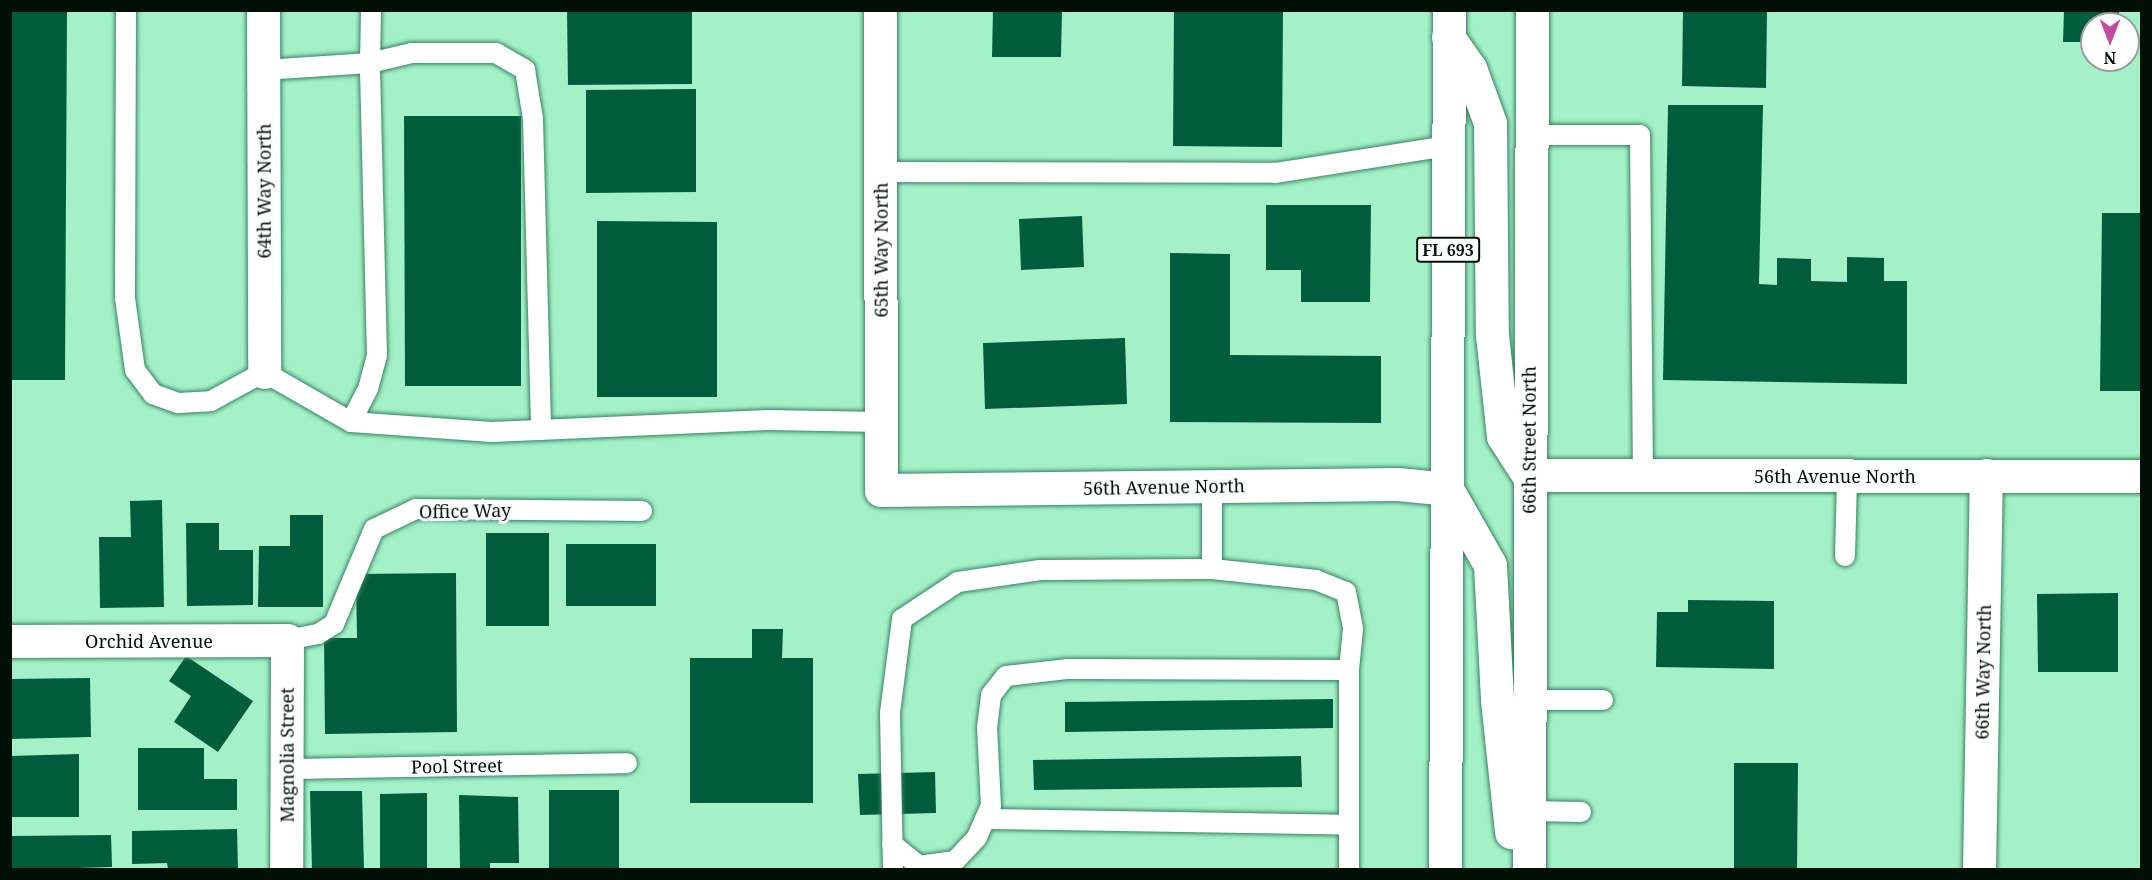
<!DOCTYPE html>
<html>
<head>
<meta charset="utf-8">
<style>
	body { margin:0 }
	#map { position:relative; width:2152px; height:880px; overflow:hidden; background:#a4f1c8; font-family:"Noto Serif",serif }
	div>[style] { position:absolute }
	.building>* { inset:0; background:#005d3b }
	.roads { filter:drop-shadow(0 0 2px #378460) drop-shadow(0 0 2px #378460) }
	.lane>* { height:20px; margin:-10px; padding:0 10px; transform-origin:10px; border-radius:10px; background:#fff }
	.street>* { height:33px; margin:-16.5px; padding:0 16.5px; transform-origin:16.5px; border-radius:16.5px; background:#fff }
	.primary>* { height:33px; margin:-16.5px; padding:0 16.5px; transform-origin:16.5px; border-radius:16.5px; background:#fff }
	span { translate:-50% -50%; white-space:nowrap; text-align:center; line-height:1.15; -webkit-text-stroke:6px #fefefe; paint-order:stroke }
	.shield-label span { padding:2px 4px; background:#fefefe; border:2px solid; border-radius:4px; -webkit-text-stroke-width:0 }
	.shield-label { font-size:16px; color:#001006; font-weight:700 }
	.street-label { font-size:18px; color:#001006 }
	.frame { position:absolute; inset:0; border:12px solid #001006; pointer-events:none }
	.north { position:absolute; left:2080px; top:12px; width:60px; height:60px; box-sizing:border-box; background:#fefefe; border:2px solid #989f9b; border-radius:50%; rotate:180deg; font-size:16px; font-weight:700; line-height:24px; text-align:center; color:#001006 }
	.north::after { content:''; display:block; margin:auto; width:21px; height:27px; background:#c24ba0; clip-path:polygon(50% 0,100% 100%,50% 72%,0 100%) }
</style>
</head>
<body>
<div id="map">
	<div class="building">
		<div style="clip-path:polygon(10px 10px,67px 10px,65px 380px,10px 380px)"></div>
		<div style="clip-path:polygon(567px 10px,692px 10px,692px 84px,568px 85px)"></div>
		<div style="clip-path:polygon(993px 10px,1062px 10px,1061px 57px,992px 57px)"></div>
		<div style="clip-path:polygon(1174px 10px,1283px 10px,1282px 147px,1173px 146px)"></div>
		<div style="clip-path:polygon(1683px 10px,1767px 10px,1766px 88px,1682px 86px)"></div>
		<div style="clip-path:polygon(2064px 10px,2119px 10px,2119px 24px,2092px 24px,2092px 42px,2063px 42px)"></div>
		<div style="clip-path:polygon(696px 89px,696px 192px,586px 193px,586px 90px)"></div>
		<div style="clip-path:polygon(1668px 105px,1763px 105px,1759px 284px,1777px 285px,1777px 258px,1811px 259px,1811px 281px,1847px 282px,1847px 257px,1884px 258px,1884px 281px,1907px 281px,1907px 384px,1663px 380px)"></div>
		<div style="clip-path:polygon(404px 116px,521px 116px,521px 386px,405px 386px)"></div>
		<div style="clip-path:polygon(1266px 205px,1371px 205px,1370px 302px,1301px 302px,1301px 270px,1266px 270px)"></div>
		<div style="clip-path:polygon(2102px 213px,2142px 213px,2142px 391px,2100px 391px)"></div>
		<div style="clip-path:polygon(1082px 216px,1084px 267px,1021px 270px,1019px 219px)"></div>
		<div style="clip-path:polygon(597px 221px,717px 222px,717px 397px,597px 397px)"></div>
		<div style="clip-path:polygon(1170px 253px,1230px 254px,1230px 355px,1381px 356px,1381px 423px,1170px 422px)"></div>
		<div style="clip-path:polygon(1125px 338px,1127px 404px,985px 409px,983px 343px)"></div>
		<div style="clip-path:polygon(162px 500px,164px 607px,100px 608px,99px 537px,131px 537px,130px 501px)"></div>
		<div style="clip-path:polygon(290px 515px,323px 515px,323px 607px,258px 607px,259px 546px,290px 546px)"></div>
		<div style="clip-path:polygon(186px 523px,219px 523px,219px 550px,253px 550px,253px 605px,187px 606px)"></div>
		<div style="clip-path:polygon(486px 533px,549px 533px,549px 626px,486px 626px)"></div>
		<div style="clip-path:polygon(566px 544px,656px 544px,656px 606px,566px 606px)"></div>
		<div style="clip-path:polygon(456px 573px,457px 732px,325px 734px,324px 638px,357px 638px,356px 574px)"></div>
		<div style="clip-path:polygon(2118px 593px,2118px 672px,2038px 672px,2037px 594px)"></div>
		<div style="clip-path:polygon(1688px 600px,1774px 601px,1774px 669px,1656px 667px,1657px 612px,1688px 612px)"></div>
		<div style="clip-path:polygon(752px 629px,783px 629px,782px 658px,813px 658px,813px 803px,690px 803px,690px 658px,752px 658px)"></div>
		<div style="clip-path:polygon(186px 656px,253px 701px,218px 752px,174px 722px,191px 696px,169px 681px)"></div>
		<div style="clip-path:polygon(90px 678px,91px 737px,10px 739px,10px 679px)"></div>
		<div style="clip-path:polygon(1333px 699px,1333px 728px,1065px 732px,1065px 702px)"></div>
		<div style="clip-path:polygon(138px 748px,204px 748px,204px 779px,237px 779px,237px 810px,138px 810px)"></div>
		<div style="clip-path:polygon(79px 754px,79px 817px,10px 817px,10px 756px)"></div>
		<div style="clip-path:polygon(1301px 756px,1302px 787px,1034px 790px,1033px 760px)"></div>
		<div style="clip-path:polygon(1734px 763px,1798px 763px,1797px 870px,1734px 870px)"></div>
		<div style="clip-path:polygon(935px 772px,936px 813px,860px 815px,858px 774px)"></div>
		<div style="clip-path:polygon(549px 790px,619px 790px,619px 870px,549px 870px)"></div>
		<div style="clip-path:polygon(310px 791px,362px 791px,364px 870px,312px 870px)"></div>
		<div style="clip-path:polygon(427px 793px,427px 870px,380px 870px,380px 794px)"></div>
		<div style="clip-path:polygon(459px 795px,518px 797px,519px 863px,490px 863px,490px 870px,460px 870px)"></div>
		<div style="clip-path:polygon(237px 829px,238px 870px,168px 870px,167px 863px,132px 864px,132px 831px)"></div>
		<div style="clip-path:polygon(111px 835px,112px 867px,10px 870px,10px 836px)"></div>
	</div>
	<div class="roads">
		<div class="lane">
			<div style="left:126px;top:10px;width:288px;rotate:90.2deg"></div>
			<div style="left:125px;top:298px;width:73px;rotate:82.1deg"></div>
			<div style="left:135px;top:370px;width:30px;rotate:53deg"></div>
			<div style="left:153px;top:394px;width:27px;rotate:20deg"></div>
			<div style="left:178px;top:403px;width:33px;rotate:-3deg"></div>
			<div style="left:211px;top:401px;width:60px;rotate:-28.7deg"></div>
			<div style="left:264px;top:372px;width:100px;rotate:29.9deg"></div>
			<div style="left:351px;top:422px;width:141px;rotate:4.1deg"></div>
			<div style="left:492px;top:432px;width:276px;rotate:-2.5deg"></div>
			<div style="left:768px;top:420px;width:113px;rotate:1deg"></div>
			<div style="left:264px;top:70px;width:106px;rotate:-3.8deg"></div>
			<div style="left:370px;top:63px;width:53px;rotate:-88.9deg"></div>
			<div style="left:1531px;top:135px;width:109px"></div>
			<div style="left:1640px;top:135px;width:341px;rotate:89.5deg"></div>
			<div style="left:880px;top:172px;width:395px;rotate:0.1deg"></div>
			<div style="left:1275px;top:173px;width:175px;rotate:-8.9deg"></div>
			<div style="left:351px;top:422px;width:37px;rotate:-63deg"></div>
			<div style="left:368px;top:389px;width:34px;rotate:-75deg"></div>
			<div style="left:377px;top:356px;width:293px;rotate:-91.4deg"></div>
			<div style="left:370px;top:63px;width:43px;rotate:-13.4deg"></div>
			<div style="left:412px;top:53px;width:84px"></div>
			<div style="left:496px;top:53px;width:34px;rotate:30deg"></div>
			<div style="left:525px;top:70px;width:50px;rotate:80.7deg"></div>
			<div style="left:533px;top:119px;width:311px;rotate:88.5deg"></div>
			<div style="left:1212px;top:486px;width:83px;rotate:90deg"></div>
			<div style="left:1845px;top:556px;width:79px;rotate:-88.5deg"></div>
			<div style="left:287px;top:640px;width:32px;rotate:-11deg"></div>
			<div style="left:318px;top:634px;width:19px;rotate:-32deg"></div>
			<div style="left:334px;top:624px;width:103px;rotate:-67.2deg"></div>
			<div style="left:374px;top:529px;width:47px;rotate:-25.5deg"></div>
			<div style="left:416px;top:509px;width:226px;rotate:0.5deg"></div>
			<div style="left:1530px;top:700px;width:73px"></div>
			<div style="left:287px;top:769px;width:340px;rotate:-1deg"></div>
			<div style="left:1529px;top:811px;width:52px;rotate:1.1deg"></div>
			<div style="left:985px;top:819px;width:364px;rotate:0.9deg"></div>
			<div style="left:892px;top:844px;width:35px;rotate:39deg"></div>
			<div style="left:919px;top:866px;width:36px;rotate:-8deg"></div>
			<div style="left:955px;top:861px;width:33px;rotate:-47deg"></div>
			<div style="left:977px;top:837px;width:34px;rotate:-66deg"></div>
			<div style="left:991px;top:806px;width:78px;rotate:-92.9deg"></div>
			<div style="left:987px;top:728px;width:33px;rotate:-83deg"></div>
			<div style="left:991px;top:695px;width:24px;rotate:-52deg"></div>
			<div style="left:1006px;top:676px;width:61px;rotate:-6.5deg"></div>
			<div style="left:1067px;top:669px;width:282px;rotate:0.2deg"></div>
			<div style="left:893px;top:870px;width:157px;rotate:-91.1deg"></div>
			<div style="left:890px;top:713px;width:95px;rotate:-82.7deg"></div>
			<div style="left:902px;top:619px;width:67px;rotate:-33.5deg"></div>
			<div style="left:958px;top:582px;width:83px;rotate:-8.3deg"></div>
			<div style="left:1040px;top:570px;width:172px;rotate:-0.3deg"></div>
			<div style="left:1212px;top:569px;width:105px;rotate:6deg"></div>
			<div style="left:1316px;top:580px;width:32px;rotate:22deg"></div>
			<div style="left:1346px;top:592px;width:38px;rotate:79deg"></div>
			<div style="left:1353px;top:629px;width:41px;rotate:95.6deg"></div>
			<div style="left:1349px;top:670px;width:200px;rotate:90deg"></div>
		</div>
		<div class="street">
			<div style="left:263px;top:10px;width:362px;rotate:89.8deg"></div>
			<div style="left:880px;top:10px;width:480px;rotate:89.9deg"></div>
			<div style="left:881px;top:490px;width:517px;rotate:-0.66deg"></div>
			<div style="left:1398px;top:484px;width:49px;rotate:5.8deg"></div>
			<div style="left:1528px;top:475px;width:614px;rotate:0.09deg"></div>
			<div style="left:10px;top:641px;width:277px;rotate:-0.2deg"></div>
			<div style="left:287px;top:640px;width:230px;rotate:90.2deg"></div>
			<div style="left:1979px;top:870px;width:395px;rotate:-89deg"></div>
		</div>
		<div class="primary">
			<div style="left:1448px;top:37px;width:38px;rotate:55deg"></div>
			<div style="left:1470px;top:68px;width:59px;rotate:70deg"></div>
			<div style="left:1490px;top:123px;width:212px;rotate:89.5deg"></div>
			<div style="left:1492px;top:335px;width:102px;rotate:83.8deg"></div>
			<div style="left:1503px;top:436px;width:46px;rotate:57.3deg"></div>
			<div style="left:1448px;top:491px;width:85px;rotate:60.4deg"></div>
			<div style="left:1490px;top:565px;width:135px;rotate:87deg"></div>
			<div style="left:1497px;top:700px;width:133px;rotate:83.9deg"></div>
			<div style="left:1445px;top:870px;width:860px;rotate:-89.73deg"></div>
			<div style="left:1529px;top:870px;width:860px;rotate:-89.8deg"></div>
		</div>
	</div>
	<div class="shield-label">
		<span style="left:1448px;top:250px">FL 693</span>
	</div>
	<div class="street-label">
		<span style="left:264px;top:191px;rotate:-90deg">64th Way North</span>
		<span style="left:881px;top:250px;rotate:-90deg">65th Way North</span>
		<span style="left:1529px;top:440px;rotate:-90deg">66th Street North</span>
		<span style="left:1835px;top:476px">56th Avenue North</span>
		<span style="left:1164px;top:487px;rotate:-1deg">56th Avenue North</span>
		<span style="left:465px;top:511px;rotate:-1deg">Office Way</span>
		<span style="left:149px;top:641px">Orchid Avenue</span>
		<span style="left:1983px;top:672px;rotate:-89deg">66th Way North</span>
		<span style="left:287px;top:755px;rotate:-90deg">Magnolia Street</span>
		<span style="left:457px;top:766px;rotate:-1deg">Pool Street</span>
	</div>
	<div class="frame"></div>
	<div class="north">N</div>
</div>
</body>
</html>
